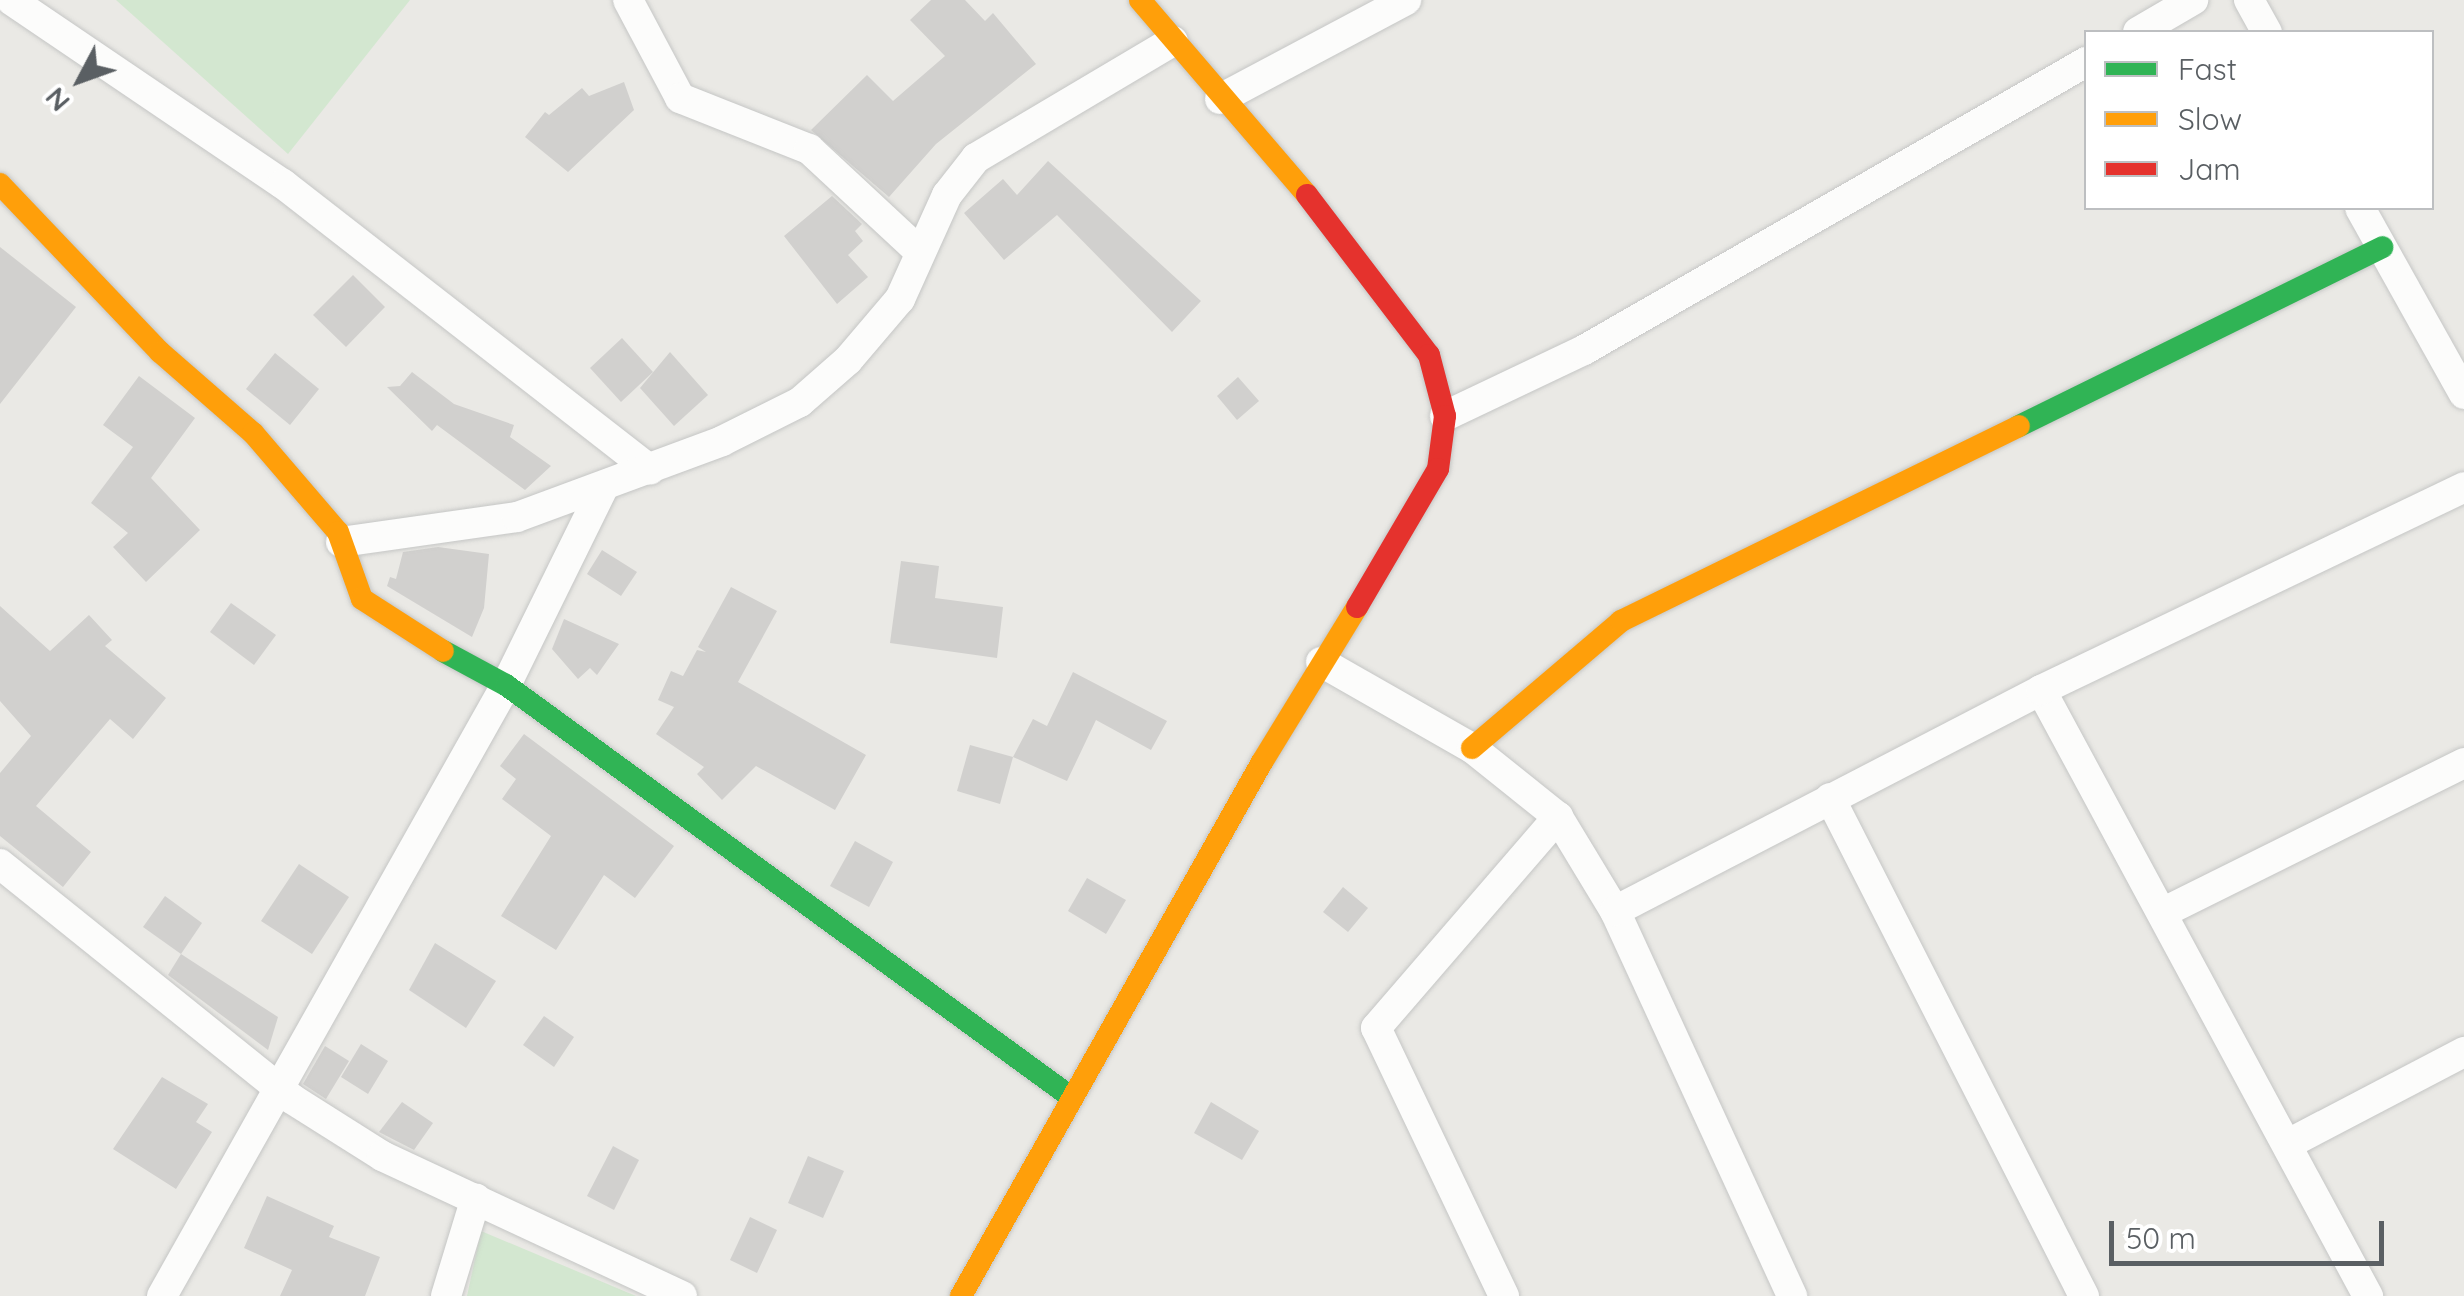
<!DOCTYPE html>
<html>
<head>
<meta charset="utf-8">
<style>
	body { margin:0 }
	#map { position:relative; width:2464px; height:1296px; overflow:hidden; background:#eae9e5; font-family:Quicksand,sans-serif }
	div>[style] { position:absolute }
	.green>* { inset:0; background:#d3e7d0 }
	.building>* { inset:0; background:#d1d0ce }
	.roads { filter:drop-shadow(0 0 2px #c5c6c5) drop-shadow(0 0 2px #c5c6c5) }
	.street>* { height:30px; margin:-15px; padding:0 15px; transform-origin:15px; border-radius:15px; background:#fcfcfb }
	.fast>* { height:22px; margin:-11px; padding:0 11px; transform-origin:11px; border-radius:11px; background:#30b455 }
	.slow>* { height:22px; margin:-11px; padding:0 11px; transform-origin:11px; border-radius:11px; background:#ff9f0a }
	.jam>* { height:22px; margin:-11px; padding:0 11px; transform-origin:11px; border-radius:11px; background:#e5322d }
	span { translate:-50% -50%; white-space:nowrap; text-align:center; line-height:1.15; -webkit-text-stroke:10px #fff; paint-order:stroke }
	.legend { position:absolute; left:2084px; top:30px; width:350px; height:180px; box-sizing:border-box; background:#fff; border:2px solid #bdbfc1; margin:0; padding:12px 18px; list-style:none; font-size:30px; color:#5a5f63 }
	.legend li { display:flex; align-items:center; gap:20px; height:50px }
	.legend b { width:50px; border:2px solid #bdbfc1 }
	.north { position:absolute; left:30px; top:30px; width:100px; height:100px; -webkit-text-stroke:8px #fff; paint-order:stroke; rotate:229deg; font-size:28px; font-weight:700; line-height:40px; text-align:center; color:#5a5f63 }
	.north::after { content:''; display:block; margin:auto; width:35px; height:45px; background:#5a5f63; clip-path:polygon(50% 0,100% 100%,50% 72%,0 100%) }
	.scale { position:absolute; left:2109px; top:1221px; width:275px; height:45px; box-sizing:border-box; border:5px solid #5a5f63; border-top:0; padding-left:12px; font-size:30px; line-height:35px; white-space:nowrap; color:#5a5f63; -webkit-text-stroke:8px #fff; paint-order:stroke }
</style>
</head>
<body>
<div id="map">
	<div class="green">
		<div style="clip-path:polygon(116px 0,410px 0,288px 154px)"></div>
		<div style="clip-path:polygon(481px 1231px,636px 1296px,467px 1296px)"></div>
	</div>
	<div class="building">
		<div style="clip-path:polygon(931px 0,965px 0,985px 21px,993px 13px,1036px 64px,936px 144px,889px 197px,811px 130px,867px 75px,893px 101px,945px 56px,910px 20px)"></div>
		<div style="clip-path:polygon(624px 82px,634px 110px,568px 172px,525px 137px,545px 112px,549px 115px,582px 88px,589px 96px)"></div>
		<div style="clip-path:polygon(1048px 161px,1201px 301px,1172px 332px,1057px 215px,1004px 260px,964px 213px,1003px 179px,1017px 195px)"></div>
		<div style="clip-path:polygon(832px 196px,862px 224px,855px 231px,863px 241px,848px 255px,868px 277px,837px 304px,784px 236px)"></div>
		<div style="clip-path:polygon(0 247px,76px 307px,0 404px)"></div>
		<div style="clip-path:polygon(353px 275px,385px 307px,346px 347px,313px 315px)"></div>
		<div style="clip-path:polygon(622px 338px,653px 372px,621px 402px,590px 368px)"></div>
		<div style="clip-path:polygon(670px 352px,708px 395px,674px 426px,640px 388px)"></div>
		<div style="clip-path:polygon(275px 353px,319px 389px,290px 425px,246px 389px)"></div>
		<div style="clip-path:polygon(412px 372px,454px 404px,514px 425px,510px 437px,551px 466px,525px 490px,437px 425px,432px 431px,387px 387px,400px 386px)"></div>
		<div style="clip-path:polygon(139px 376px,195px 418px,151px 478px,200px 530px,146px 582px,113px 547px,128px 533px,91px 503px,133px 447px,103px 425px)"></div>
		<div style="clip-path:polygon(1238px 377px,1259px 401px,1237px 420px,1217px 396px)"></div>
		<div style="clip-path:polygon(438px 547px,489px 554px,484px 608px,472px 637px,387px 586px,390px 577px,396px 579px,403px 552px)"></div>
		<div style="clip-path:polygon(602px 550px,637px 572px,621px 596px,587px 574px)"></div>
		<div style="clip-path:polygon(901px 561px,939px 566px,935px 598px,1003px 607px,997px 658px,890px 643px)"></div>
		<div style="clip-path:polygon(731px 587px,777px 611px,738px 682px,866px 755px,835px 810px,756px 766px,722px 800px,697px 774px,704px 767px,656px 734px,674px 707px,658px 700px,671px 671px,683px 676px,697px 650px,706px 652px,698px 647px)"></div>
		<div style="clip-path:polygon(231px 603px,276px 635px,254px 665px,210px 632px)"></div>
		<div style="clip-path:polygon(0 606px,50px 651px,89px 615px,112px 640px,105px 646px,166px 698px,133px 739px,110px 719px,36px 806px,91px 852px,63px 887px,0 836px,0 773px,31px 736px,0 701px)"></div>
		<div style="clip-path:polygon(564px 619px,619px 644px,597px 675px,590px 668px,578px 679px,552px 649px)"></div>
		<div style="clip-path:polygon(1073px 672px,1167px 721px,1151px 750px,1096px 720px,1067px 781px,1013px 757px,1033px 719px,1047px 726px)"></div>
		<div style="clip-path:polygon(524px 734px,674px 846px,635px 898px,604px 875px,556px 950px,501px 916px,551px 836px,502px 799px,516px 779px,500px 766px)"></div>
		<div style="clip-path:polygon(970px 745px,1013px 757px,1000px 804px,957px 791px)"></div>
		<div style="clip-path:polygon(855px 841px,893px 862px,869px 907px,830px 886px)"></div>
		<div style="clip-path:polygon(299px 864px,349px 897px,312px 954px,261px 921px)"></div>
		<div style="clip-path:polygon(1087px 878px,1126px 900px,1106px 934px,1068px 911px)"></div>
		<div style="clip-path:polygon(1343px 887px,1368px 908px,1348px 932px,1323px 912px)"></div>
		<div style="clip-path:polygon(165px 896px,202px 923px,181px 954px,143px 927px)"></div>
		<div style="clip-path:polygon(435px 943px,496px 981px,466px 1028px,409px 990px)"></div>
		<div style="clip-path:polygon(181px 954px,278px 1017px,268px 1050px,168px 975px)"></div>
		<div style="clip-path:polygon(544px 1016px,574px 1037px,554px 1067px,523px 1045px)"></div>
		<div style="clip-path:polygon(361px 1044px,388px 1061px,368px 1094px,341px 1077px)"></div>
		<div style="clip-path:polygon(325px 1046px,349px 1061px,326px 1099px,303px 1084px)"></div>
		<div style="clip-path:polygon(162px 1077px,208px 1104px,196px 1122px,212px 1132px,176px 1189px,113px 1149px)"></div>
		<div style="clip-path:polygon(402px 1102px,433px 1123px,414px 1150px,379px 1132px)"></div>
		<div style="clip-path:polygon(1211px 1102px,1259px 1131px,1242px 1160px,1194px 1133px)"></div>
		<div style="clip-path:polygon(613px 1146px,639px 1160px,614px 1210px,587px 1196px)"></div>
		<div style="clip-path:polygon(808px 1156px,844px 1171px,823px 1218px,788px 1203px)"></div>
		<div style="clip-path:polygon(267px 1196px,334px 1226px,329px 1237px,380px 1257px,365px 1296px,280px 1296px,292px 1270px,244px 1248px)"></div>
		<div style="clip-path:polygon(750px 1217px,777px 1230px,757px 1273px,730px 1260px)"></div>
	</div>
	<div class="roads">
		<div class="street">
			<div style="left:11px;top:0;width:328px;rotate:34.1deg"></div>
			<div style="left:283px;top:184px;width:465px;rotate:37.9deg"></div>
			<div style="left:628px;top:0;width:111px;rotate:62deg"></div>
			<div style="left:680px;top:98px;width:139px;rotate:21.6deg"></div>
			<div style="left:809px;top:149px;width:151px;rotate:42.9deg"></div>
			<div style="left:2249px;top:0;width:37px;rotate:61deg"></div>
			<div style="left:2138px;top:32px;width:64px;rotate:-30.2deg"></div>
			<div style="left:1220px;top:99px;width:211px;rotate:-28deg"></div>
			<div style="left:2360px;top:208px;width:213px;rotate:60.8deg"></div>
			<div style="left:1445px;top:416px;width:154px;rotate:-25.4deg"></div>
			<div style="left:1584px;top:350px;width:579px;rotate:-29.84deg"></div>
			<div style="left:341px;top:542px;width:178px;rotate:-8.1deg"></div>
			<div style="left:517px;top:517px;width:219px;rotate:-20.3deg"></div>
			<div style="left:722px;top:441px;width:87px;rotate:-26.6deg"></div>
			<div style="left:800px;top:402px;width:64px;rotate:-41.2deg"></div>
			<div style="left:848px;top:360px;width:80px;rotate:-49.6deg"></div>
			<div style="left:900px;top:299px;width:114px;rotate:-65.7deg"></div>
			<div style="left:947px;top:195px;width:47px;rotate:-51.9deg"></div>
			<div style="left:976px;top:158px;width:229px;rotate:-30.7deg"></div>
			<div style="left:1321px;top:662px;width:174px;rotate:29.7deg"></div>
			<div style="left:1472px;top:748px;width:110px;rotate:38.7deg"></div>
			<div style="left:1558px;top:817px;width:110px;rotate:58.8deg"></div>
			<div style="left:1615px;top:911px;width:424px;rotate:65.3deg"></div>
			<div style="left:2041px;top:690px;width:689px;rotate:61.65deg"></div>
			<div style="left:1830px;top:798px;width:559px;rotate:62.98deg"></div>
			<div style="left:0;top:864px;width:375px;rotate:38.8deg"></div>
			<div style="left:292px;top:1099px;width:107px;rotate:32.3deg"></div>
			<div style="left:382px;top:1156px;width:331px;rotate:25deg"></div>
			<div style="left:1615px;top:911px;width:480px;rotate:-27.4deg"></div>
			<div style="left:2041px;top:690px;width:469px;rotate:-25.6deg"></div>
			<div style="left:2162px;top:913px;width:337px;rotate:-26.4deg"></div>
			<div style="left:2288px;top:1144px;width:199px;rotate:-27.6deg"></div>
			<div style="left:162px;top:1296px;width:701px;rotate:-60.62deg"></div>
			<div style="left:506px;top:685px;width:217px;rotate:-63.8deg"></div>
			<div style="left:446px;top:1296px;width:102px;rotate:-73deg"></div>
			<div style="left:1504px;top:1296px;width:297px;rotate:-115.5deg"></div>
			<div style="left:1376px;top:1028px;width:279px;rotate:-49.2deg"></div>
		</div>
		<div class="fast">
			<div style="left:2019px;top:426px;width:405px;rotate:-26.2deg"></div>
			<div style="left:443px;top:651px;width:72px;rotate:28.4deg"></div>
			<div style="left:506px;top:685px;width:699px;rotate:36.1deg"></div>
		</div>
		<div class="slow">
			<div style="left:1140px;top:0;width:257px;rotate:49.4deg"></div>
			<div style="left:0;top:184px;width:232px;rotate:46.4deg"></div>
			<div style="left:160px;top:352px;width:123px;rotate:41.1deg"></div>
			<div style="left:253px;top:433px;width:130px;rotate:49.4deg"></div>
			<div style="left:338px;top:532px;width:71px;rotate:70.3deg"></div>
			<div style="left:362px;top:599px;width:96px;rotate:32.7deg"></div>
			<div style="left:1472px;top:748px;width:196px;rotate:-40.4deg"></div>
			<div style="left:1621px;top:621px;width:443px;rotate:-26.1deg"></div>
			<div style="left:961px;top:1296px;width:613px;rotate:-60.59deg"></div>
			<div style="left:1262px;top:762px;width:182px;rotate:-58.5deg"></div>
		</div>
		<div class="jam">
			<div style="left:1307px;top:195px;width:201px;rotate:52.7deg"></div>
			<div style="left:1429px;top:355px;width:63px;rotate:75.3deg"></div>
			<div style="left:1445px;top:416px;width:53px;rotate:97.5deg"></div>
			<div style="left:1438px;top:469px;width:160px;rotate:120.4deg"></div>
		</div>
	</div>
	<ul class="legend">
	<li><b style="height:12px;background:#30b455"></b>Fast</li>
	<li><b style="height:12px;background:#ff9f0a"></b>Slow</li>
	<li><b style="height:12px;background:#e5322d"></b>Jam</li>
	</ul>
	<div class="north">N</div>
	<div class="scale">50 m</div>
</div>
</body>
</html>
